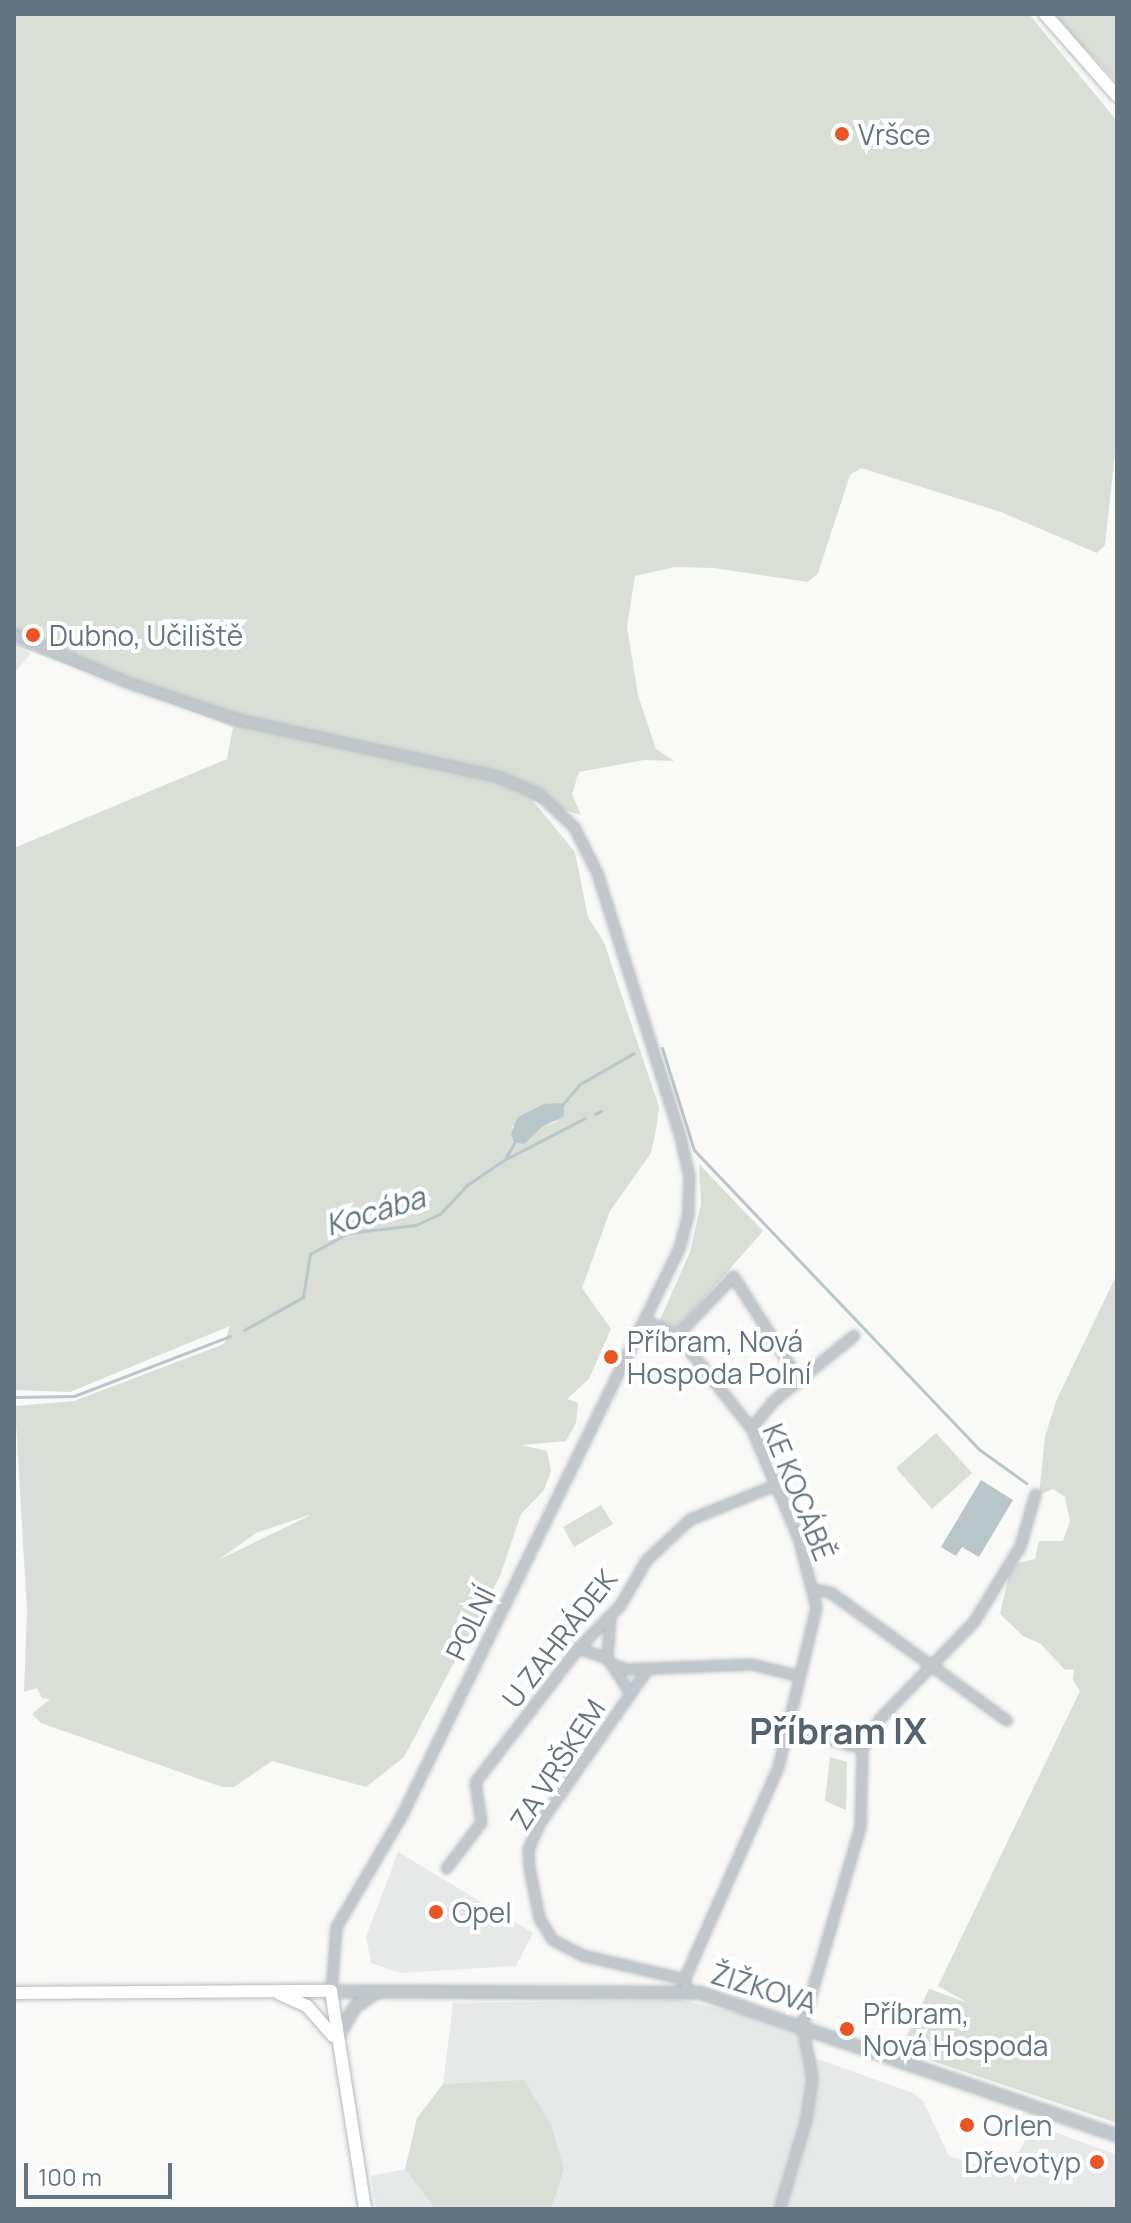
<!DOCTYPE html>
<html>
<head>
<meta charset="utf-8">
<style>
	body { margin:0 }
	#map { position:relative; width:1131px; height:2223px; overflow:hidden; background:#f9f9f7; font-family:Manrope,sans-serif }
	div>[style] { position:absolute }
	.built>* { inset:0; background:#e7e8e8 }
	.green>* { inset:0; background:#d9ded6 }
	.water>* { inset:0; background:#b9c6ca }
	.stream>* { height:3px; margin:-1.5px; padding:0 1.5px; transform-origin:1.5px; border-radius:1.5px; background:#b9c6ca }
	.roads { filter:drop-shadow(0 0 2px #b4bbc0) drop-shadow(0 0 2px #b4bbc0) }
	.minor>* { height:9px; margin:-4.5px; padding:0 4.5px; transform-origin:4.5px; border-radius:4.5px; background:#c2c7cb }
	.tertiary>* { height:11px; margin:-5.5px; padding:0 5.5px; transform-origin:5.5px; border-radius:5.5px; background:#c2c7cb }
	.secondary>* { height:12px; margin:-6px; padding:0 6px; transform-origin:6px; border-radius:6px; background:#fff }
	.dots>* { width:22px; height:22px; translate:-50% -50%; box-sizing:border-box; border:4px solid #fff; border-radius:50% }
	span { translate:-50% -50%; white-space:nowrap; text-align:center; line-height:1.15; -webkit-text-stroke:8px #fff; paint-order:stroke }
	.poi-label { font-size:28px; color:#637583 }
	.left { translate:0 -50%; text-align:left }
	.right { translate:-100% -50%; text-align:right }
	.street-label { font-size:28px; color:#637583 }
	.water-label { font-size:30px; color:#5e747c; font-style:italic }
	.district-label { font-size:36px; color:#55636e; font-weight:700 }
	.frame { position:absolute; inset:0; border:16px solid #637583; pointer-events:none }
	.scale { position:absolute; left:24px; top:2163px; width:148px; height:36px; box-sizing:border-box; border:4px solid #637583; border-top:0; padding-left:10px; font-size:24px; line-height:28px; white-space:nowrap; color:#637583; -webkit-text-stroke:6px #fff; paint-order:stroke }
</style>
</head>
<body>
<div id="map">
	<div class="built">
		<div style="clip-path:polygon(14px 645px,31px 653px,14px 673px)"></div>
		<div style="clip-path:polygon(398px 1852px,533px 1933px,516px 1966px,400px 1973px,371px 1963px,366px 1937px)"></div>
		<div style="clip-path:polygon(681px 2000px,751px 2016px,810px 2038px,815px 2058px,913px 2093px,923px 2101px,949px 2156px,1004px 2175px,1035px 2125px,1117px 2155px,1117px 2209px,551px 2209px,564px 2168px,524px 2081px,443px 2084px,453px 2003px)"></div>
		<div style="clip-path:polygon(405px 2169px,435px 2209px,376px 2209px,371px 2176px)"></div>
	</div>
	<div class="green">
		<div style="clip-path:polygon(evenodd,14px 14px,1029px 14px,1117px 121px,1117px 434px,1105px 545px,1097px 553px,1001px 512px,861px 468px,850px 475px,818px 573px,808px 582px,714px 568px,675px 567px,635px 576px,627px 627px,638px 695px,656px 749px,674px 761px,644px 760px,579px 772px,572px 794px,581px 815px,533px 801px,575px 852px,588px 917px,604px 942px,659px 1107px,656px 1130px,651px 1153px,610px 1211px,582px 1288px,611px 1329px,589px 1379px,567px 1399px,578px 1403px,576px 1423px,566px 1441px,521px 1445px,547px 1451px,551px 1471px,544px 1490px,521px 1514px,500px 1576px,404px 1757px,366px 1787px,272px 1761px,234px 1787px,222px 1787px,41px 1723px,32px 1714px,50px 1699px,42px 1698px,37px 1688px,24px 1692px,27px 1611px,15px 1406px,74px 1401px,224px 1344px,230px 1326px,70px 1392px,14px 1390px,14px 848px,227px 759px,233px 727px,14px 645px,14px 14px,558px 1121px,542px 1127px,523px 1144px,514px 1143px,512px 1126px,558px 1121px,14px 14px,309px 1515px,309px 1516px,218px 1560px,256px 1533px,309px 1515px)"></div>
		<div style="clip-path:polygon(1055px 14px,1117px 14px,1117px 82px,1070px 32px)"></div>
		<div style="clip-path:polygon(699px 1164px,763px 1231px,677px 1329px,659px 1322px,690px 1252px,701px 1204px)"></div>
		<div style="clip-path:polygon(1117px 1274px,1117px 2123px,900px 2050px,929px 1989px,968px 2003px,938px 1986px,1080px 1691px,1073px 1680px,1074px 1669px,1065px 1670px,1041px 1644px,1023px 1636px,1000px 1614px,1009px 1575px,1018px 1563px,1035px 1559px,1039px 1541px,1063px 1541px,1070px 1521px,1065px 1497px,1053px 1489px,1039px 1495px,1045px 1436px,1057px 1399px)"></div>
		<div style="clip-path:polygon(936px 1433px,972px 1473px,932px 1509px,896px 1468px)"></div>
		<div style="clip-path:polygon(601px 1505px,613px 1524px,574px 1547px,563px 1527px)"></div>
		<div style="clip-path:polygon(830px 1757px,847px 1762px,846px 1810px,825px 1801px)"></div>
		<div style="clip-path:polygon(524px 2080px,551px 2125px,564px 2169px,551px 2209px,435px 2209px,405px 2169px,417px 2118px,443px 2084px)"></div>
	</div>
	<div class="water">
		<div style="clip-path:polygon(564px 1103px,564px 1116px,542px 1127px,524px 1144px,514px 1143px,511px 1133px,518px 1117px,544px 1104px)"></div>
		<div style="clip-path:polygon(981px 1480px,1013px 1500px,979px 1557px,962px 1547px,956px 1556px,941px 1547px)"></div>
	</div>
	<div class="stream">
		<div style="left:662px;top:1048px;width:107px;rotate:72.6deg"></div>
		<div style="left:694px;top:1150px;width:414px;rotate:46.4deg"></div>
		<div style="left:980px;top:1450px;width:57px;rotate:35.7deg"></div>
		<div style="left:563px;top:1104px;width:26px;rotate:-50deg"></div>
		<div style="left:580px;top:1084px;width:62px;rotate:-29.9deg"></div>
		<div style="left:595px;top:1114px;width:7px;rotate:-27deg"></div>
		<div style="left:506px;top:1157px;width:16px;rotate:-60deg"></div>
		<div style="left:244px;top:1330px;width:68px;rotate:-29.2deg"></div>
		<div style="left:303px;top:1297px;width:44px;rotate:-80.8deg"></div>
		<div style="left:310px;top:1254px;width:43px;rotate:-28.9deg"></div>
		<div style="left:348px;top:1233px;width:68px;rotate:-6.7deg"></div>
		<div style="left:416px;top:1225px;width:26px;rotate:-25deg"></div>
		<div style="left:440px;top:1214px;width:40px;rotate:-47deg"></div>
		<div style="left:467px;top:1185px;width:45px;rotate:-34deg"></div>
		<div style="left:504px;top:1160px;width:91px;rotate:-27.4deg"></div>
		<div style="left:14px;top:1397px;width:60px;rotate:-1deg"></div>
		<div style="left:74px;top:1396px;width:167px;rotate:-21deg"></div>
	</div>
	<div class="roads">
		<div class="minor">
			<div style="left:14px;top:634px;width:125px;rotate:23.1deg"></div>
			<div style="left:129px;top:683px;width:117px;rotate:18.4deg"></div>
			<div style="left:240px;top:720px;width:263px;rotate:12.3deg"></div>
			<div style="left:497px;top:776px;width:46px;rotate:23.2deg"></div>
			<div style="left:539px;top:794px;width:48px;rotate:43.3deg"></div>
			<div style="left:574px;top:827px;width:51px;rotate:63.4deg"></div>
			<div style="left:597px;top:873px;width:277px;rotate:72.5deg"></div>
			<div style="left:680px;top:1137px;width:40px;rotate:77deg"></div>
			<div style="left:689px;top:1176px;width:38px;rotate:92deg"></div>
			<div style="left:688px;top:1214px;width:35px;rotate:105deg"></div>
			<div style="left:679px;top:1248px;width:632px;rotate:116.08deg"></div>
			<div style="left:401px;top:1816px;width:129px;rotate:120.4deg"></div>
			<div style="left:336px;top:1927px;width:64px;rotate:94.5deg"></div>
			<div style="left:645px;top:1320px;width:35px;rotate:25deg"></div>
			<div style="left:677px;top:1335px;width:119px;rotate:51.5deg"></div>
			<div style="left:751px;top:1428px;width:119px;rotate:66.7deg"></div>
			<div style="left:798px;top:1537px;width:72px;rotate:75.6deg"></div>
			<div style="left:816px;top:1607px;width:164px;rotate:103.4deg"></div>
			<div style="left:778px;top:1767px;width:232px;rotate:113.9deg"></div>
			<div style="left:684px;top:1979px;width:11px;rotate:75deg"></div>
			<div style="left:677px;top:1335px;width:81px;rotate:-46.5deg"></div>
			<div style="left:733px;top:1276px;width:123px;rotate:57.6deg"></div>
			<div style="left:751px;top:1428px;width:35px;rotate:-51deg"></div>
			<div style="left:773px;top:1401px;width:104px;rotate:-39.2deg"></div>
			<div style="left:814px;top:1589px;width:16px;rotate:11deg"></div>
			<div style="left:830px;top:1592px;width:218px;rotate:36deg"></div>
			<div style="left:578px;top:1648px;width:31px;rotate:19deg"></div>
			<div style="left:607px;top:1658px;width:42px;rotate:56.7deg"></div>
			<div style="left:607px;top:1658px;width:41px;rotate:-85.8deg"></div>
			<div style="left:611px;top:1664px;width:17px;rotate:17deg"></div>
			<div style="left:627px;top:1669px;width:124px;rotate:-2.3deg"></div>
			<div style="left:751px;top:1664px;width:50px;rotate:13.8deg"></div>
			<div style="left:648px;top:1668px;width:188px;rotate:125deg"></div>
			<div style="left:540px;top:1822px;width:30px;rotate:114deg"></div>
			<div style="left:528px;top:1849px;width:18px;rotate:87deg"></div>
			<div style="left:529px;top:1867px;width:52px;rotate:78.9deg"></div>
			<div style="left:539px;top:1918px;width:26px;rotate:58deg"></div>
			<div style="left:553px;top:1940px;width:33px;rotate:27deg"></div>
			<div style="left:582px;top:1955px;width:105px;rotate:13.2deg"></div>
			<div style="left:789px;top:1728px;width:76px;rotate:15.3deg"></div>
			<div style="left:446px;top:1868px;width:58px;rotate:-52.7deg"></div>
			<div style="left:481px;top:1822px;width:40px;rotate:-98.5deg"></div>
			<div style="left:475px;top:1782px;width:169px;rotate:-52.5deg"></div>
			<div style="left:578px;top:1648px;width:60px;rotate:-45.7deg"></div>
			<div style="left:620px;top:1605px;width:52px;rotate:-60deg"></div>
			<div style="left:646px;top:1560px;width:60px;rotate:-43deg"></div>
			<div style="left:690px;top:1519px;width:88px;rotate:-21.9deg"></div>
			<div style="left:779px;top:2209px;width:94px;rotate:-73.3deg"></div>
			<div style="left:806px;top:2119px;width:41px;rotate:-81.7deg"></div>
			<div style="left:812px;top:2078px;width:55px;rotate:-100.5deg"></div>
			<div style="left:802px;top:2024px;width:205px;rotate:-73.6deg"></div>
			<div style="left:860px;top:1827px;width:79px;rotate:-88.5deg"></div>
			<div style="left:862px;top:1748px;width:35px;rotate:-59deg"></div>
			<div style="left:880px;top:1718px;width:135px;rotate:-45.9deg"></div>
			<div style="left:974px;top:1621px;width:88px;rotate:-58.5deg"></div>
			<div style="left:1020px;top:1546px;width:54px;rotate:-73.9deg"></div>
		</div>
		<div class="tertiary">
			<div style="left:331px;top:1991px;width:368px;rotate:0.2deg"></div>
			<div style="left:699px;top:1992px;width:442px;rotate:18.9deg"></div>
			<div style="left:338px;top:2035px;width:34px;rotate:-60deg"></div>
			<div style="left:355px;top:2006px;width:25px;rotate:-34deg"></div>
		</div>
		<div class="secondary">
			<div style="left:1045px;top:14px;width:109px;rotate:48.7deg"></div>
			<div style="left:14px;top:1993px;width:317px;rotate:-0.4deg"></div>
			<div style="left:331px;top:1991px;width:221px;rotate:81.1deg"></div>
			<div style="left:280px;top:1994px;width:30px;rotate:24deg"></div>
			<div style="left:307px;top:2006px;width:40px;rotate:49deg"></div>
		</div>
	</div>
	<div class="dots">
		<div style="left:842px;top:134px;background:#ea5526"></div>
		<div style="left:33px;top:635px;background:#ea5526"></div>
		<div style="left:611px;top:1357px;background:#ea5526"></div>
		<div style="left:436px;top:1912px;background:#ea5526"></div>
		<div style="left:847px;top:2029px;background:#ea5526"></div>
		<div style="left:967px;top:2125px;background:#ea5526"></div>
		<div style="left:1097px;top:2162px;background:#ea5526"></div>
	</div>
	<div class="poi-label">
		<span class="left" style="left:858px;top:134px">Vršce</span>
		<span class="left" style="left:49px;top:635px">Dubno, Učiliště</span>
		<span class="left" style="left:627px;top:1357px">Příbram, Nová<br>Hospoda Polní</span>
		<span class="left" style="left:452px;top:1912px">Opel</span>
		<span class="left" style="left:863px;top:2029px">Příbram,<br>Nová Hospoda</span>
		<span class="left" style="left:983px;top:2125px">Orlen</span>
		<span class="right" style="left:1081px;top:2162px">Dřevotyp</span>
	</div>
	<div class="street-label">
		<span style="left:799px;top:1492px;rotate:68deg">KE KOCÁBĚ</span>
		<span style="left:470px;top:1623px;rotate:-64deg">POLNÍ</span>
		<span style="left:559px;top:1638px;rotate:-52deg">U ZAHRÁDEK</span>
		<span style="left:557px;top:1764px;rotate:-57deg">ZA VRŠKEM</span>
		<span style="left:764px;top:1988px;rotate:17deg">ŽIŽKOVA</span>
	</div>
	<div class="water-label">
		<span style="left:375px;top:1211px;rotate:-17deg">Kocába</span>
	</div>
	<div class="district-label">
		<span style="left:838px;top:1731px">Příbram IX</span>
	</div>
	<div class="frame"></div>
	<div class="scale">100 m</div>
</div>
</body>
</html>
